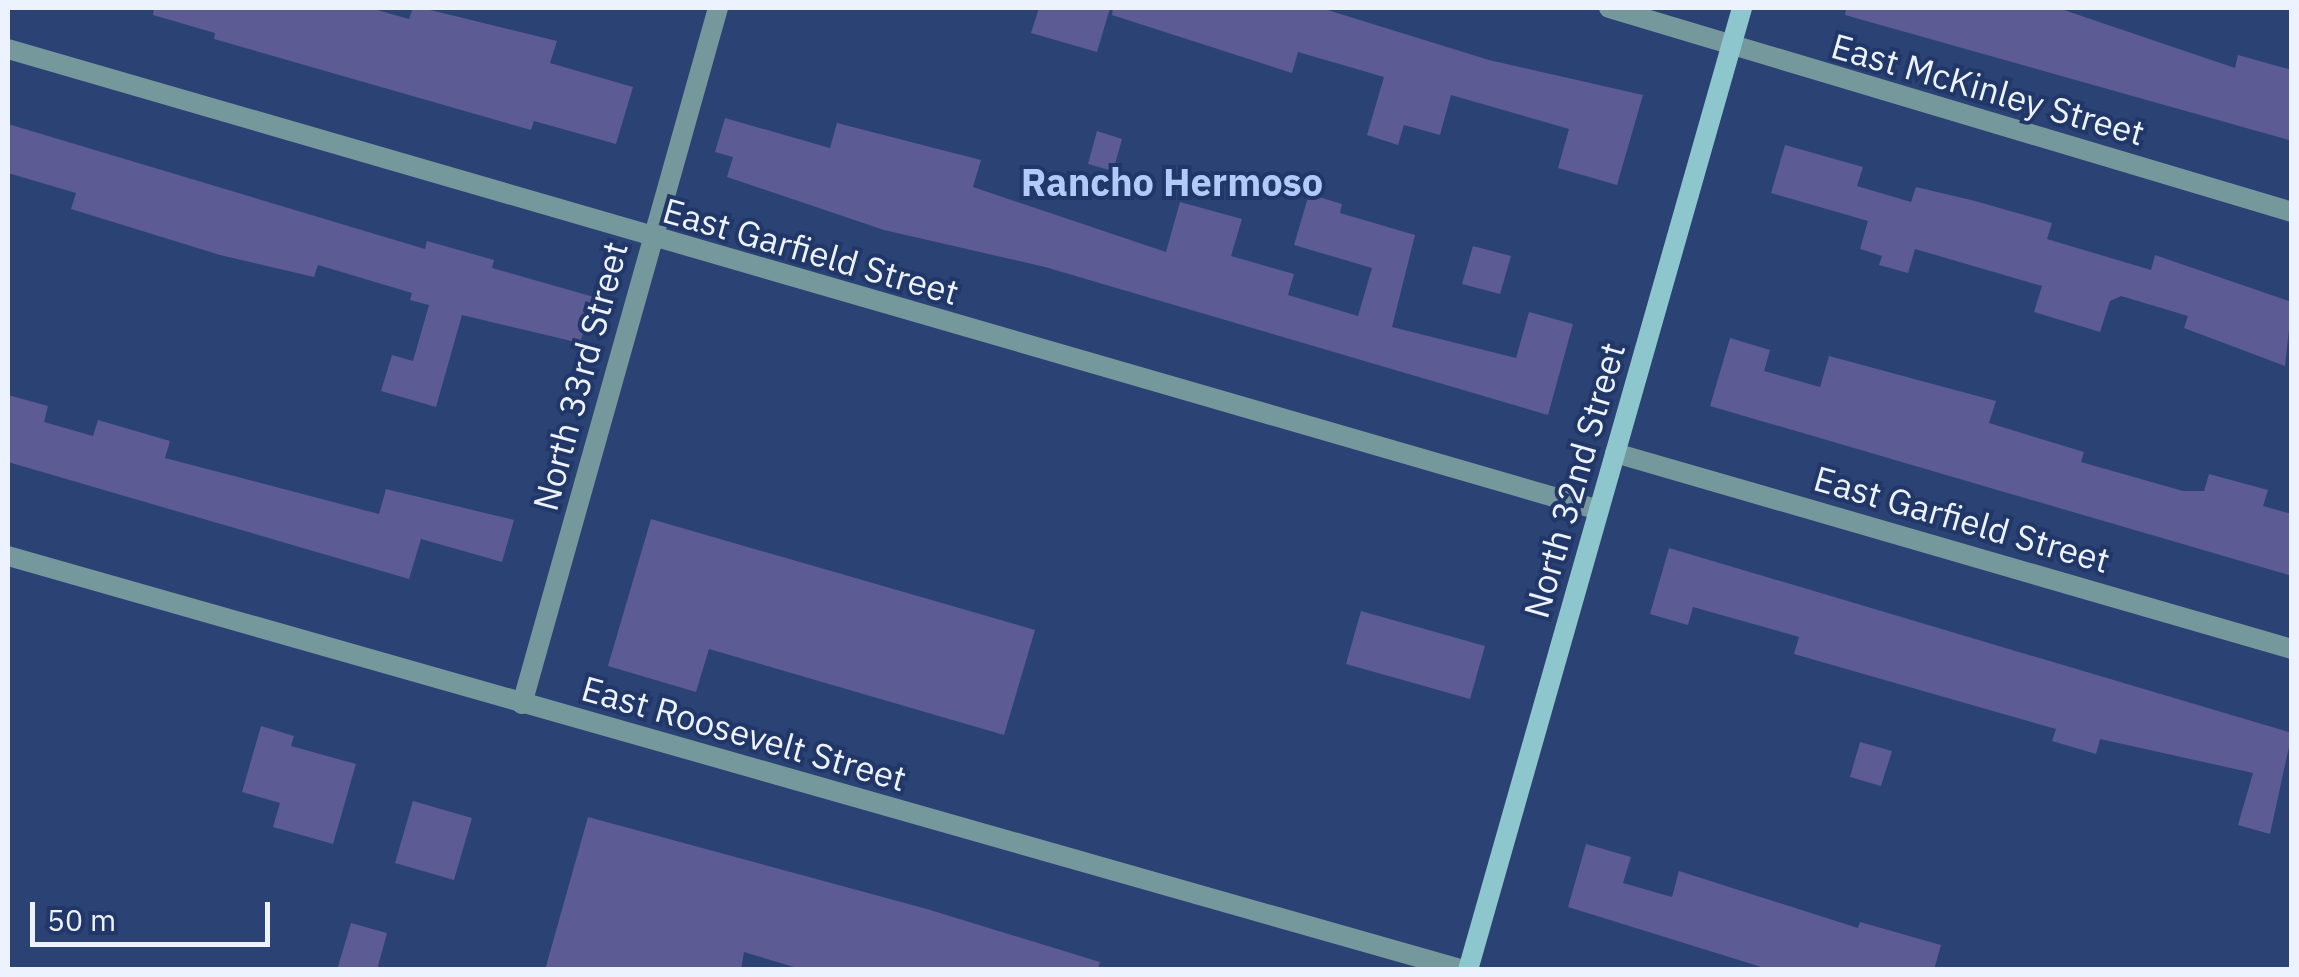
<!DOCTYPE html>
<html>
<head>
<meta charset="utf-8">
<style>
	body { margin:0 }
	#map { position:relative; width:2299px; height:977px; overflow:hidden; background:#2b4274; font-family:"IBM Plex Sans",sans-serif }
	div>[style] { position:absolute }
	.building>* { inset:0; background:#5c5b94 }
	.minor>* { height:20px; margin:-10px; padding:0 10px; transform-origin:10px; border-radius:10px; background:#74989c }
	.secondary>* { height:20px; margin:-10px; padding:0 10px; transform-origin:10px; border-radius:10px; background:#8dc7cd }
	span { translate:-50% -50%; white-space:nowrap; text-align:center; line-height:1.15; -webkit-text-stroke:8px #213768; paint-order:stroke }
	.street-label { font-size:35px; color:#ecf2fe }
	.neighbourhood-label { font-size:38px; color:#b2caf9; font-weight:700 }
	.frame { position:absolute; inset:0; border:10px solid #ecf2fe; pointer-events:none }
	.scale { position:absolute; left:30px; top:902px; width:240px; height:45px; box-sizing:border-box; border:5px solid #ecf2fe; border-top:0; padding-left:12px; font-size:30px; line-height:35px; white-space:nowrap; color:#ecf2fe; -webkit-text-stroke:8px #213768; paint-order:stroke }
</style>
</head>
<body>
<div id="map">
	<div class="building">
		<div style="clip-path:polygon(154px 8px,370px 8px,409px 19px,413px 8px,422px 8px,557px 41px,550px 63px,633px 87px,616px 144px,534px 121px,531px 130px,214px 39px,215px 33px,153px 15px)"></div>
		<div style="clip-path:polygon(1039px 8px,1110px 8px,1097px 52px,1031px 33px)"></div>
		<div style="clip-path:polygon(1113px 8px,1321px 8px,1489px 60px,1643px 95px,1617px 185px,1558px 168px,1569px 129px,1451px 95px,1440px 135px,1404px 125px,1398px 145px,1367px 135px,1384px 77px,1298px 52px,1292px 73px,1112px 15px)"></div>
		<div style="clip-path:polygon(1846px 8px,2058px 8px,2235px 68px,2238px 55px,2292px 70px,2292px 141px,1845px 15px)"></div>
		<div style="clip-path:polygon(725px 118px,830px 148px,837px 123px,981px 160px,973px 187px,1166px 252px,1180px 202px,1242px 219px,1231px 256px,1294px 274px,1288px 295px,1358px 316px,1372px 268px,1294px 245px,1309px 194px,1342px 204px,1340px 213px,1415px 235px,1392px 327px,1516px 358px,1529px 312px,1573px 324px,1548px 415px,1045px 267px,884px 230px,727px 177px,733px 157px,715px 152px)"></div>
		<div style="clip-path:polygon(8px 124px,425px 249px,427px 241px,494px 260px,492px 268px,594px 297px,580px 343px,462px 315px,436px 407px,381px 391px,392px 355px,413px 361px,429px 305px,410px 300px,412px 293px,318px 265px,314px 277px,220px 255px,71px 209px,76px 193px,8px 173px)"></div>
		<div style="clip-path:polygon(1097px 131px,1122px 139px,1113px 171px,1088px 164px)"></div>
		<div style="clip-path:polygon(1785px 145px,1863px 167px,1857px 186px,1911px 202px,1916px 187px,1975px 201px,2052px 223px,2047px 239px,2151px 270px,2155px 255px,2292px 302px,2285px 366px,2184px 328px,2188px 316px,2121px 296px,2110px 301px,2100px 332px,2034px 312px,2042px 286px,1915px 249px,1908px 273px,1879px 265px,1882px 256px,1860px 249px,1868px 221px,1771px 193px)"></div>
		<div style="clip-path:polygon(1473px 246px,1511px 256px,1500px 294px,1462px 284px)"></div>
		<div style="clip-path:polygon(1730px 338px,1770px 350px,1764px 371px,1820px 387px,1829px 356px,1996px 401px,1989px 423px,2084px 452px,2081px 462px,2183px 491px,2204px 491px,2209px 474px,2268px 490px,2263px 506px,2292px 514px,2292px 576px,1710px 406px)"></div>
		<div style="clip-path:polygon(8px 395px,48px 406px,44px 422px,93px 436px,98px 420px,170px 441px,165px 458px,379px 514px,386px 489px,514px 520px,502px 562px,421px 539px,409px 579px,8px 462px)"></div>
		<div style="clip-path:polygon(651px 519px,1035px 630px,1004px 735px,709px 649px,696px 692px,608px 666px)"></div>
		<div style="clip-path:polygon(1669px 548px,2292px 733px,2270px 834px,2238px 825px,2253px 773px,2100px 739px,2096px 754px,2052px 741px,2056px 729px,1794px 654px,1799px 637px,1693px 607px,1688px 625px,1650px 614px)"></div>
		<div style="clip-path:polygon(1361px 611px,1485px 646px,1470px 699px,1346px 664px)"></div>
		<div style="clip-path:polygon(261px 726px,294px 736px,291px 746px,356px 764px,333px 844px,273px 827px,280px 803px,242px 792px)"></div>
		<div style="clip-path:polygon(1860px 742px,1892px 751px,1881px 786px,1850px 777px)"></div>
		<div style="clip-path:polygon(413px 801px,472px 818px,454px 880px,395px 863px)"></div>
		<div style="clip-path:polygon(588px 817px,927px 909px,1100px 962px,1098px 970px,804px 970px,744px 952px,741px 970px,545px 970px)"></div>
		<div style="clip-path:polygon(1586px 844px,1631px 857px,1623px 883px,1672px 897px,1679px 871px,1858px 928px,1860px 922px,1941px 945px,1934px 970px,1771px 970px,1568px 907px)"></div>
		<div style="clip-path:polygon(351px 923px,387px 933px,377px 970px,337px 970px)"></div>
	</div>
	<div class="minor">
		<div style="left:1609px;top:8px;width:713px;rotate:16.63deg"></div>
		<div style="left:8px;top:49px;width:1656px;rotate:16.16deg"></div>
		<div style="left:1615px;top:453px;width:705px;rotate:16.15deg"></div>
		<div style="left:8px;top:556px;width:1513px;rotate:15.88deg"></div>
		<div style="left:522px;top:704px;width:723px;rotate:-74.27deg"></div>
	</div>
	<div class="secondary">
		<div style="left:1468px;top:970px;width:1000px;rotate:-74.1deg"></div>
	</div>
	<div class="street-label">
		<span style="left:1988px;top:89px;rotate:16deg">East McKinley Street</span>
		<span style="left:811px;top:251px;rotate:16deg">East Garfield Street</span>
		<span style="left:580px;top:376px;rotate:-75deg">North 33rd Street</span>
		<span style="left:1574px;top:480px;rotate:-74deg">North 32nd Street</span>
		<span style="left:1962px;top:519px;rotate:16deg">East Garfield Street</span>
		<span style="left:744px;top:733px;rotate:16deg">East Roosevelt Street</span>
	</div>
	<div class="neighbourhood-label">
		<span style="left:1172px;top:182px">Rancho Hermoso</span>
	</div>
	<div class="frame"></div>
	<div class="scale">50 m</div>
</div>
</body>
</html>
